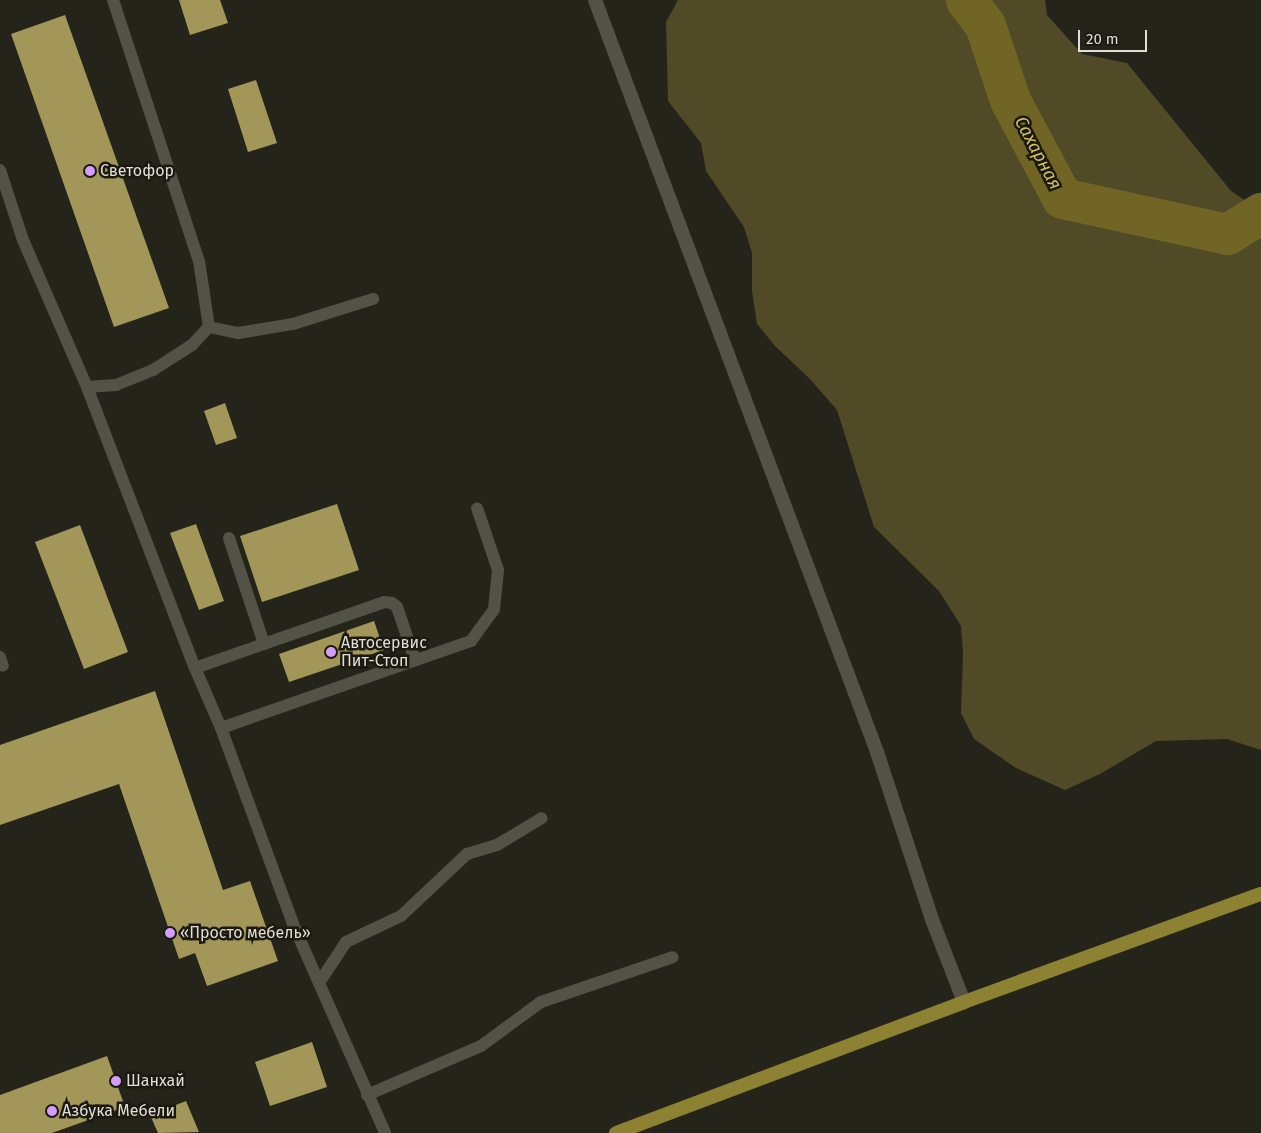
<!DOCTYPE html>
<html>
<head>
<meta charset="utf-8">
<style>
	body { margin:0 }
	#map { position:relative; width:1261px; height:1133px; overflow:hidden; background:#25241a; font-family:"Fira Sans",sans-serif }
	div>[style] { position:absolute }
	.green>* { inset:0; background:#504a27 }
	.river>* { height:41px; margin:-20.5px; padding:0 20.5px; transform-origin:20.5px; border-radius:20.5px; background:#706525 }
	.building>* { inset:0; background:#a29758 }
	.service>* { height:12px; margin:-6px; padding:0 6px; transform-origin:6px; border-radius:6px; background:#535246 }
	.tertiary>* { height:14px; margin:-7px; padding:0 7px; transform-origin:7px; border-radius:7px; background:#535246 }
	.primary>* { height:14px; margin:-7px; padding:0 7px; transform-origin:7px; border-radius:7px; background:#8d8132 }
	.dots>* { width:14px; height:14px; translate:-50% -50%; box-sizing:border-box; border:2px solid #1c1a10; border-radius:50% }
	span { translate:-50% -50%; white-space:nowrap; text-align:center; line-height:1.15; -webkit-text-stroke:5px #1c1a10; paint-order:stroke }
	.poi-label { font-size:16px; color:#dfded7 }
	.left { translate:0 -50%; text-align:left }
	.water-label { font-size:18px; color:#d1c265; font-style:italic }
	.scale { position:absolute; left:1078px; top:30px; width:69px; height:22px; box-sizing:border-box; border:2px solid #dfded7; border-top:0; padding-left:6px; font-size:15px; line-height:18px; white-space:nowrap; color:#dfded7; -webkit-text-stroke:4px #1c1a10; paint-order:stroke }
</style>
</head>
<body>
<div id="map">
	<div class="green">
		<div style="clip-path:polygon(678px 0,1045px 0,1047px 15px,1082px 54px,1127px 63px,1231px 191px,1249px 203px,1261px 225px,1261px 750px,1227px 739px,1156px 741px,1100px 774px,1065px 790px,1016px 768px,974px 739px,961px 713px,963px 653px,961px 626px,939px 591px,874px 527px,837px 410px,810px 379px,775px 346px,757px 324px,752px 291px,752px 253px,744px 227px,706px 171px,701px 143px,668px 101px,666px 22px)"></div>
	</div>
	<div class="river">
		<div style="left:966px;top:0;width:31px;rotate:53deg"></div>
		<div style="left:985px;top:25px;width:79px;rotate:71.6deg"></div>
		<div style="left:1010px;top:100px;width:111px;rotate:62deg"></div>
		<div style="left:1062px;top:198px;width:169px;rotate:12.3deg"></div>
		<div style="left:1227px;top:234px;width:40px;rotate:-32deg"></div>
	</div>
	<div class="building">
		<div style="clip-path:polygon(179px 0,220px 0,228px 23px,190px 35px)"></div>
		<div style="clip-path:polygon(65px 15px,169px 308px,114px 327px,11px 34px)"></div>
		<div style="clip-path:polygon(256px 80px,277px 143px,248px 152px,228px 89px)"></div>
		<div style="clip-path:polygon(225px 403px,237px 438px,216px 445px,204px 411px)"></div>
		<div style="clip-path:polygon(337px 504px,359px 570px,262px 602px,240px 536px)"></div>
		<div style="clip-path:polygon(196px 524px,224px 601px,199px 610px,170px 533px)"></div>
		<div style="clip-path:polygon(80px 525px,128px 652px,84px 669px,35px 542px)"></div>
		<div style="clip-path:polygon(374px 621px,384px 650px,289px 682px,279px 654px)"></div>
		<div style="clip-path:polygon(155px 691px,223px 890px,250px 881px,278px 961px,207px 986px,195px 953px,179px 959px,119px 784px,0 825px,0 745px)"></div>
		<div style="clip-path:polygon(312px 1042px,327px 1087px,270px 1106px,255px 1062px)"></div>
		<div style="clip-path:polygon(107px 1056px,125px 1107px,52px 1133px,0 1133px,0 1095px)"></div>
		<div style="clip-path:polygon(186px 1101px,199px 1132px,158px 1133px,150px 1115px)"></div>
	</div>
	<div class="service">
		<div style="left:113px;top:0;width:275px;rotate:71.8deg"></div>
		<div style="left:199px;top:261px;width:67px;rotate:81.4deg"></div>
		<div style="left:209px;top:327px;width:30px;rotate:12deg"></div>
		<div style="left:238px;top:333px;width:56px;rotate:-9.3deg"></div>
		<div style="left:293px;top:324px;width:84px;rotate:-17.4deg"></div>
		<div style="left:0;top:170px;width:74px;rotate:71.8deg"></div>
		<div style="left:23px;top:240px;width:160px;rotate:66.5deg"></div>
		<div style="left:87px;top:387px;width:301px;rotate:69deg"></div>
		<div style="left:195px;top:668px;width:65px;rotate:66.6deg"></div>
		<div style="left:221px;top:728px;width:209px;rotate:69.8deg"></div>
		<div style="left:293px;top:924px;width:228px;rotate:66.2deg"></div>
		<div style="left:87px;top:387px;width:29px;rotate:-4deg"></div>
		<div style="left:116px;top:385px;width:40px;rotate:-22deg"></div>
		<div style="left:153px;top:370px;width:46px;rotate:-32.7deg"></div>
		<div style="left:192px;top:345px;width:25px;rotate:-47deg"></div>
		<div style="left:229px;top:538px;width:112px;rotate:71.7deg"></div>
		<div style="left:0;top:657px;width:9px;rotate:72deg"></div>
		<div style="left:195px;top:668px;width:200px;rotate:-19.2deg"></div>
		<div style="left:384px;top:602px;width:8px;rotate:7deg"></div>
		<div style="left:392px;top:603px;width:6px;rotate:39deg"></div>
		<div style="left:397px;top:607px;width:56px;rotate:71.2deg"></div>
		<div style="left:221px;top:728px;width:265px;rotate:-19.2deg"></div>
		<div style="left:471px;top:641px;width:39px;rotate:-54deg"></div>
		<div style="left:494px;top:609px;width:39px;rotate:-84deg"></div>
		<div style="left:498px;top:570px;width:65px;rotate:-108.7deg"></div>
		<div style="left:319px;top:983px;width:49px;rotate:-56.6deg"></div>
		<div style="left:346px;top:942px;width:61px;rotate:-25.3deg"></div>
		<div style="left:401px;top:916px;width:91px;rotate:-43.2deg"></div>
		<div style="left:467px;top:854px;width:31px;rotate:-17deg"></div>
		<div style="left:497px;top:845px;width:52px;rotate:-31deg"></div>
		<div style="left:367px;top:1095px;width:124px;rotate:-23.3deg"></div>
		<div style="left:481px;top:1046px;width:74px;rotate:-36.3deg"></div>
		<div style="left:541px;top:1002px;width:139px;rotate:-18.8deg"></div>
	</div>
	<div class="tertiary">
		<div style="left:595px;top:0;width:803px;rotate:69.44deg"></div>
		<div style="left:877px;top:752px;width:179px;rotate:71.8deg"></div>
		<div style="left:933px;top:922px;width:86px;rotate:68.8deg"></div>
	</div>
	<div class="primary">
		<div style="left:616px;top:1133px;width:372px;rotate:-20.6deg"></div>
		<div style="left:964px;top:1002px;width:316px;rotate:-20deg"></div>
	</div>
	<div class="dots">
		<div style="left:90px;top:171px;background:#d49cfc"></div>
		<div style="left:331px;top:652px;background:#d49cfc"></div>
		<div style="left:170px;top:933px;background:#d49cfc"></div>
		<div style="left:116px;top:1081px;background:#d49cfc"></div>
		<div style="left:52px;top:1111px;background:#d49cfc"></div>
	</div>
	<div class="poi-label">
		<span class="left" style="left:100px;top:171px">Светофор</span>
		<span class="left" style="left:341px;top:652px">Автосервис<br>Пит-Стоп</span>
		<span class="left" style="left:180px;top:933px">«Просто мебель»</span>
		<span class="left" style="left:126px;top:1081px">Шанхай</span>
		<span class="left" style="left:62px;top:1111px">Азбука Мебели</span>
	</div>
	<div class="water-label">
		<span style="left:1038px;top:153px;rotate:62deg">Сахарная</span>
	</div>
	<div class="scale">20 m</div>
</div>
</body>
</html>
